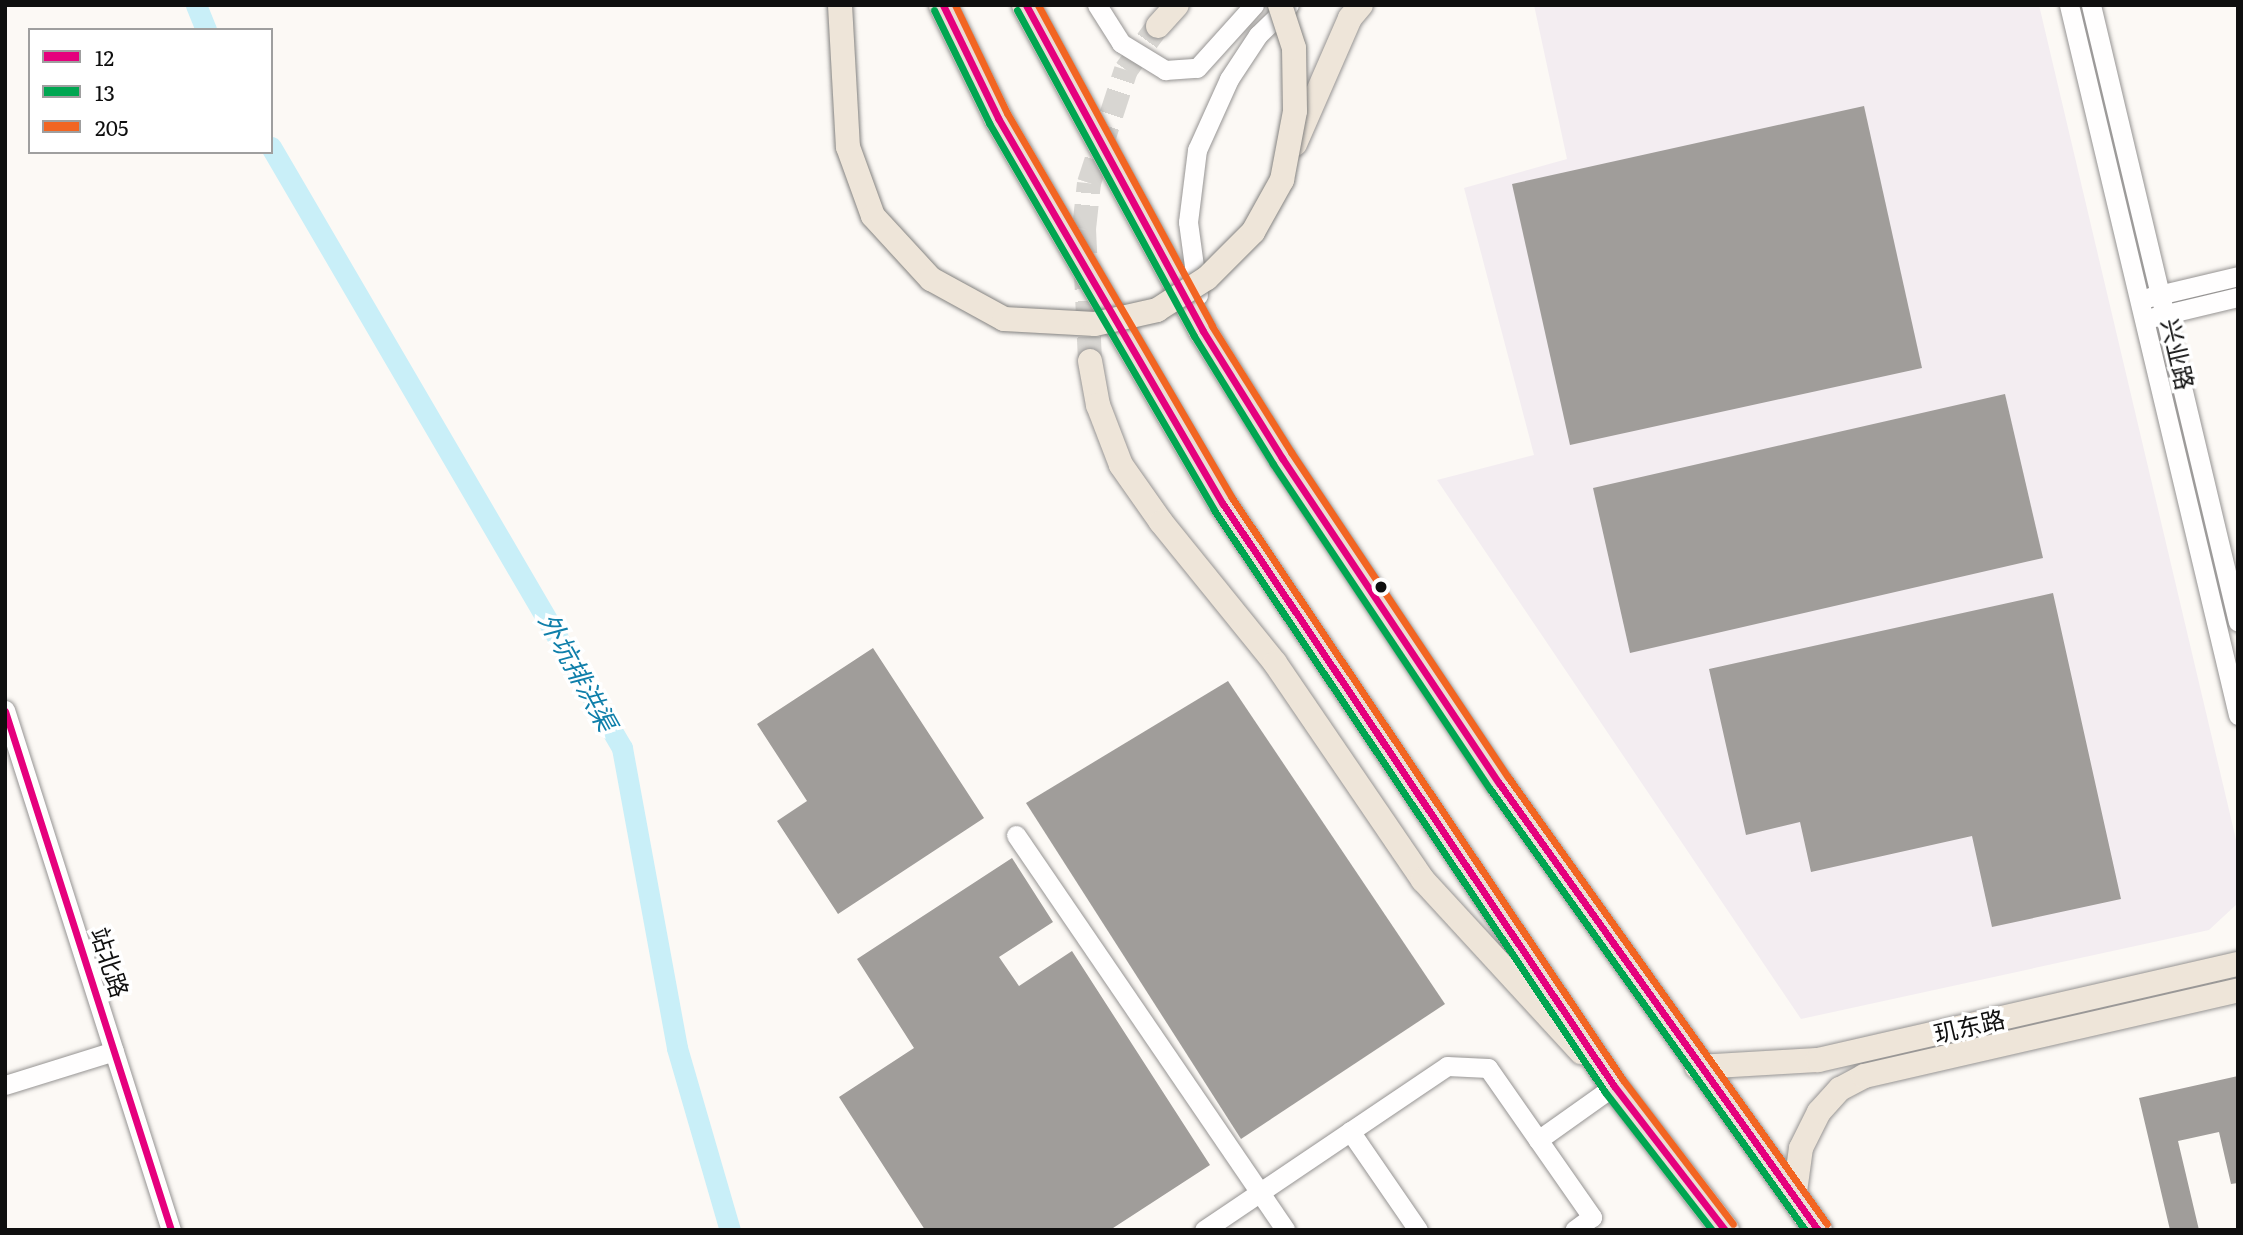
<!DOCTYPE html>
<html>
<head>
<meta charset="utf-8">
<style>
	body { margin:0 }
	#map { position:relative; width:2243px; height:1235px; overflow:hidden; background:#fcf9f5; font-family:Literata,"Noto Sans SC",serif }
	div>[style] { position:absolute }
	.industrial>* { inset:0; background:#f3edf1 }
	.canal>* { height:21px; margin:-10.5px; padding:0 10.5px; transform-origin:10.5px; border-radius:10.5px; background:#c9eff8 }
	.building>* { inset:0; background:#a09d9a }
	.major-tunnel>* { height:24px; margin-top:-12px; transform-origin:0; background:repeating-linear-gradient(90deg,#d8d6d2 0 24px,transparent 0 36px) }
	.roads { filter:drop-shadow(0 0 2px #969493) drop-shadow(0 0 2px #969493) }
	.minor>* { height:19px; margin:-9.5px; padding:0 9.5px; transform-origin:9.5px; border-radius:9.5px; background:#fffefe }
	.major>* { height:24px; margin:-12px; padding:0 12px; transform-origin:12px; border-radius:12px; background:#eee5d9 }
	.highway>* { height:28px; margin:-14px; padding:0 14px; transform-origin:14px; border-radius:14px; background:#ebdcd6 }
	.bridges { filter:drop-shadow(0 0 2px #838280) drop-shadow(0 0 2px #838280) }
	.major-bridge>* { height:24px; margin:-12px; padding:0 12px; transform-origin:12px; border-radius:12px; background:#eee5d9 }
	.bus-1>* { height:7px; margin:-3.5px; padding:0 3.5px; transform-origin:3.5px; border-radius:3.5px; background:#e5007d }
	.bus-2>* { height:7px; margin:-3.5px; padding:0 3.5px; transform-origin:3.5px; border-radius:3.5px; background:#00a651 }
	.bus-3>* { height:7px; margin:-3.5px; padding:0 3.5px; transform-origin:3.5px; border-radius:3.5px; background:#f26522 }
	.dots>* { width:19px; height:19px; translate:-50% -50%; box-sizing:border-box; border:4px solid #fff; border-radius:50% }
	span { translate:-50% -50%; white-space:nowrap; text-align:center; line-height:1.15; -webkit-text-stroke:7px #fff; paint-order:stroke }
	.street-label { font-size:24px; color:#0f0f0f }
	.water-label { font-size:26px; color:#0f7faa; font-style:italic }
	.frame { position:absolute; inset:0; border:7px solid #0f0f0f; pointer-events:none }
	.legend { position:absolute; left:28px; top:28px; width:245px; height:126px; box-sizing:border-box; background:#fff; border:2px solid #9f9f9f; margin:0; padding:9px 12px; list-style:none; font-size:21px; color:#0f0f0f }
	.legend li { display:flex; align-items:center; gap:14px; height:35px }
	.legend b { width:35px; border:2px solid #9f9f9f }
</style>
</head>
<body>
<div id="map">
	<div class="industrial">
		<div style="clip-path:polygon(1534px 5px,2039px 5px,2238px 848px,2238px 903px,2209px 930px,1801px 1019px,1437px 480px,1534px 455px,1464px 188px,1567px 159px)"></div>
	</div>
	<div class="canal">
		<div style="left:196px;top:5px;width:27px;rotate:68deg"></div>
		<div style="left:271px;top:147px;width:696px;rotate:59.71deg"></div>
		<div style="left:622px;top:748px;width:305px;rotate:79.6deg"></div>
		<div style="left:677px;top:1048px;width:190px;rotate:73.8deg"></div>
	</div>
	<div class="building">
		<div style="clip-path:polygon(1864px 106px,1922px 368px,1570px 445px,1512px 184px)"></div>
		<div style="clip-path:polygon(2005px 394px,2043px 558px,1630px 653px,1593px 488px)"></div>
		<div style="clip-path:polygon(2053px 593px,2121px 899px,1992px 927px,1972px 836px,1811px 872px,1800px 822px,1746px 835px,1709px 669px)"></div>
		<div style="clip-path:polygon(873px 648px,984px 818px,838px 914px,777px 821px,807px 801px,757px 724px)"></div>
		<div style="clip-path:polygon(1228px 681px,1445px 1004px,1241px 1139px,1026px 803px)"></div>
		<div style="clip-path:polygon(1012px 858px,1053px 922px,999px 957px,1019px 986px,1072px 951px,1210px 1165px,1110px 1230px,925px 1230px,839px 1097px,914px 1048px,857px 959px)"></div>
		<div style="clip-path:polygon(2238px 1076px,2238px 1183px,2231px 1184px,2219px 1132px,2178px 1141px,2199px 1230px,2170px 1230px,2139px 1098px)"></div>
	</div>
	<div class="major-tunnel">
		<div style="left:1090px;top:361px;width:132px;rotate:-92.6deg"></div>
		<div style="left:1084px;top:229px;width:46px;rotate:-83.8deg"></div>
		<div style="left:1089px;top:183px;width:119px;rotate:-71.9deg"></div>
		<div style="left:1126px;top:70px;width:54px;rotate:-54deg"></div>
	</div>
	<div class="roads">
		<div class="minor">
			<div style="left:1097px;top:5px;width:45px;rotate:57.7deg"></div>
			<div style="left:1121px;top:43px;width:52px;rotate:31.5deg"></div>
			<div style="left:1165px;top:70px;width:32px;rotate:-4deg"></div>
			<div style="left:1197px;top:68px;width:85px;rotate:-47.9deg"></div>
			<div style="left:2069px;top:5px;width:730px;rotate:76.61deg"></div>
			<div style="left:2091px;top:5px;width:634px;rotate:76.6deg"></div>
			<div style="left:1198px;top:295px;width:74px;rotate:-97.8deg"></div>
			<div style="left:1188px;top:222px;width:73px;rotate:-82.9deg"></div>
			<div style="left:1197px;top:150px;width:78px;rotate:-65.7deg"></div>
			<div style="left:1229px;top:79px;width:53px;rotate:-56.6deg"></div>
			<div style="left:1258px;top:35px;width:43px;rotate:-44.1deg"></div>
			<div style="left:2150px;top:297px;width:90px;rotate:-13.4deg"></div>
			<div style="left:2154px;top:317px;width:86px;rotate:-13.4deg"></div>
			<div style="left:5px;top:710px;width:546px;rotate:72.3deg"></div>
			<div style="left:1016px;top:835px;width:478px;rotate:55.7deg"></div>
			<div style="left:5px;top:1085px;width:114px;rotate:-17.3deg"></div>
			<div style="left:1350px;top:1131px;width:120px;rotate:55.5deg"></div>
			<div style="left:1538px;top:1140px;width:93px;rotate:-35.4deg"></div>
			<div style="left:1204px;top:1230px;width:293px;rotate:-34deg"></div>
			<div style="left:1447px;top:1066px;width:41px;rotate:2.8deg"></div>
			<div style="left:1488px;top:1068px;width:182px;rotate:55.1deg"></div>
			<div style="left:1592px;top:1217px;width:22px;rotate:144deg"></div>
		</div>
		<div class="major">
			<div style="left:1158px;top:26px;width:28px;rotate:-48deg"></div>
			<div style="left:1295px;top:144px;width:137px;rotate:-66.4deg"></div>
			<div style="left:1350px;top:18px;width:17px;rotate:-50deg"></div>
			<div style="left:1090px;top:361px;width:45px;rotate:79.7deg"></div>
			<div style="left:1098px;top:405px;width:64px;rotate:69deg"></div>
			<div style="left:1121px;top:465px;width:70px;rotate:54.9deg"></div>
			<div style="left:1161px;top:522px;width:181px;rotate:51deg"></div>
			<div style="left:1275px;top:663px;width:263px;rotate:55.7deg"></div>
			<div style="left:1423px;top:880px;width:234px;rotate:47.4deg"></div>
			<div style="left:1697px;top:1067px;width:121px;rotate:-3.3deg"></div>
			<div style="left:1818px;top:1060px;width:431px;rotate:-12.9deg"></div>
			<div style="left:1794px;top:1199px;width:51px;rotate:-82.2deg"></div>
			<div style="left:1801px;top:1148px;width:40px;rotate:-63.4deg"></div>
			<div style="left:1819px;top:1112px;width:31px;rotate:-48deg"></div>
			<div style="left:1840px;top:1089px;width:27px;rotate:-28deg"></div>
			<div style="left:1864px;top:1076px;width:384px;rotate:-12.9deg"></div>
		</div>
		<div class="highway">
			<div style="left:943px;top:5px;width:126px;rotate:64deg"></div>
			<div style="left:998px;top:118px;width:447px;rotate:59.8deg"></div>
			<div style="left:1223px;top:504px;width:701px;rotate:56.11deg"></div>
			<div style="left:1614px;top:1086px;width:182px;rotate:52.4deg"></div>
			<div style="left:1026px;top:5px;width:371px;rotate:61.5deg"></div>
			<div style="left:1203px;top:331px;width:150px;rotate:58.1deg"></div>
			<div style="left:1282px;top:458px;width:391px;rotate:56.3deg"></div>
			<div style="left:1499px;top:783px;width:549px;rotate:54.49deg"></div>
		</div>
	</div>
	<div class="bridges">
		<div class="major-bridge">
			<div style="left:840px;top:5px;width:142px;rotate:86.8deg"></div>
			<div style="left:848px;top:147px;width:73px;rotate:70.1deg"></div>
			<div style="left:873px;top:216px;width:86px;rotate:47.4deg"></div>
			<div style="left:931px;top:279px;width:83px;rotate:28.7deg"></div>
			<div style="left:1004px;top:319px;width:91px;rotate:3.1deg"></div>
			<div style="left:1095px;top:324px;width:64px;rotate:-12.7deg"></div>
			<div style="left:1157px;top:310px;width:59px;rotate:-32.6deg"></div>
			<div style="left:1207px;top:278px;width:65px;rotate:-45deg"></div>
			<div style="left:1253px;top:232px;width:60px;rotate:-60.9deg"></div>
			<div style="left:1282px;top:180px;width:70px;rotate:-79.3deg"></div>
			<div style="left:1295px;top:111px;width:63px;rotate:-90.9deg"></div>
			<div style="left:1294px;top:48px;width:45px;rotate:-108deg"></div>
		</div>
	</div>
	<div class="bus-1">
		<div style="left:943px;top:5px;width:126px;rotate:64deg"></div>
		<div style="left:998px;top:118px;width:447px;rotate:59.8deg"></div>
		<div style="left:1223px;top:504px;width:701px;rotate:56.11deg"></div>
		<div style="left:1614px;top:1086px;width:182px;rotate:52.4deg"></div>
		<div style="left:1026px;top:5px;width:371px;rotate:61.5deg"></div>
		<div style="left:1203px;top:331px;width:150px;rotate:58.1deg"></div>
		<div style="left:1282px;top:458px;width:391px;rotate:56.3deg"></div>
		<div style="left:1499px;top:783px;width:549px;rotate:54.49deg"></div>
		<div style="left:5px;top:711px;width:545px;rotate:72.26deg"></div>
	</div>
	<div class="bus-2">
		<div style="left:934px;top:10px;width:126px;rotate:64deg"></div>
		<div style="left:989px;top:123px;width:448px;rotate:59.8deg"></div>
		<div style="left:1214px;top:510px;width:701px;rotate:56.11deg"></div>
		<div style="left:1605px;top:1092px;width:175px;rotate:52.2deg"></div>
		<div style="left:1017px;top:10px;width:371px;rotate:61.5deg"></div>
		<div style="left:1194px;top:336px;width:150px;rotate:58.3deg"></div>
		<div style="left:1273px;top:464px;width:391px;rotate:56.3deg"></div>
		<div style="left:1490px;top:789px;width:542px;rotate:54.46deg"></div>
	</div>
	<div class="bus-3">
		<div style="left:955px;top:5px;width:120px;rotate:64.3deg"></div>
		<div style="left:1007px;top:113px;width:446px;rotate:59.7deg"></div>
		<div style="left:1232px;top:498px;width:701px;rotate:56.11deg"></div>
		<div style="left:1623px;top:1080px;width:181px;rotate:52.6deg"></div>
		<div style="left:1038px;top:5px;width:365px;rotate:61.5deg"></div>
		<div style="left:1212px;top:326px;width:149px;rotate:57.9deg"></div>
		<div style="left:1291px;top:452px;width:391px;rotate:56.3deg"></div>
		<div style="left:1508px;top:777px;width:549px;rotate:54.49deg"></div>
	</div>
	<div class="dots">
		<div style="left:1381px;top:587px;background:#0f0f0f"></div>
	</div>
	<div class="street-label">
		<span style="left:2179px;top:354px;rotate:77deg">兴业路</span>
		<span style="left:111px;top:962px;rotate:72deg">站北路</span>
		<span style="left:1969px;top:1025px;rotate:-13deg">玑东路</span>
	</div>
	<div class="water-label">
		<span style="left:579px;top:671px;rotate:61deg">外坑排洪渠</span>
	</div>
	<div class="frame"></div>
	<ul class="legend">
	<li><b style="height:9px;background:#e5007d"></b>12</li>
	<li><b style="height:9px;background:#00a651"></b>13</li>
	<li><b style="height:9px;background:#f26522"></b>205</li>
	</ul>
</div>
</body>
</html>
